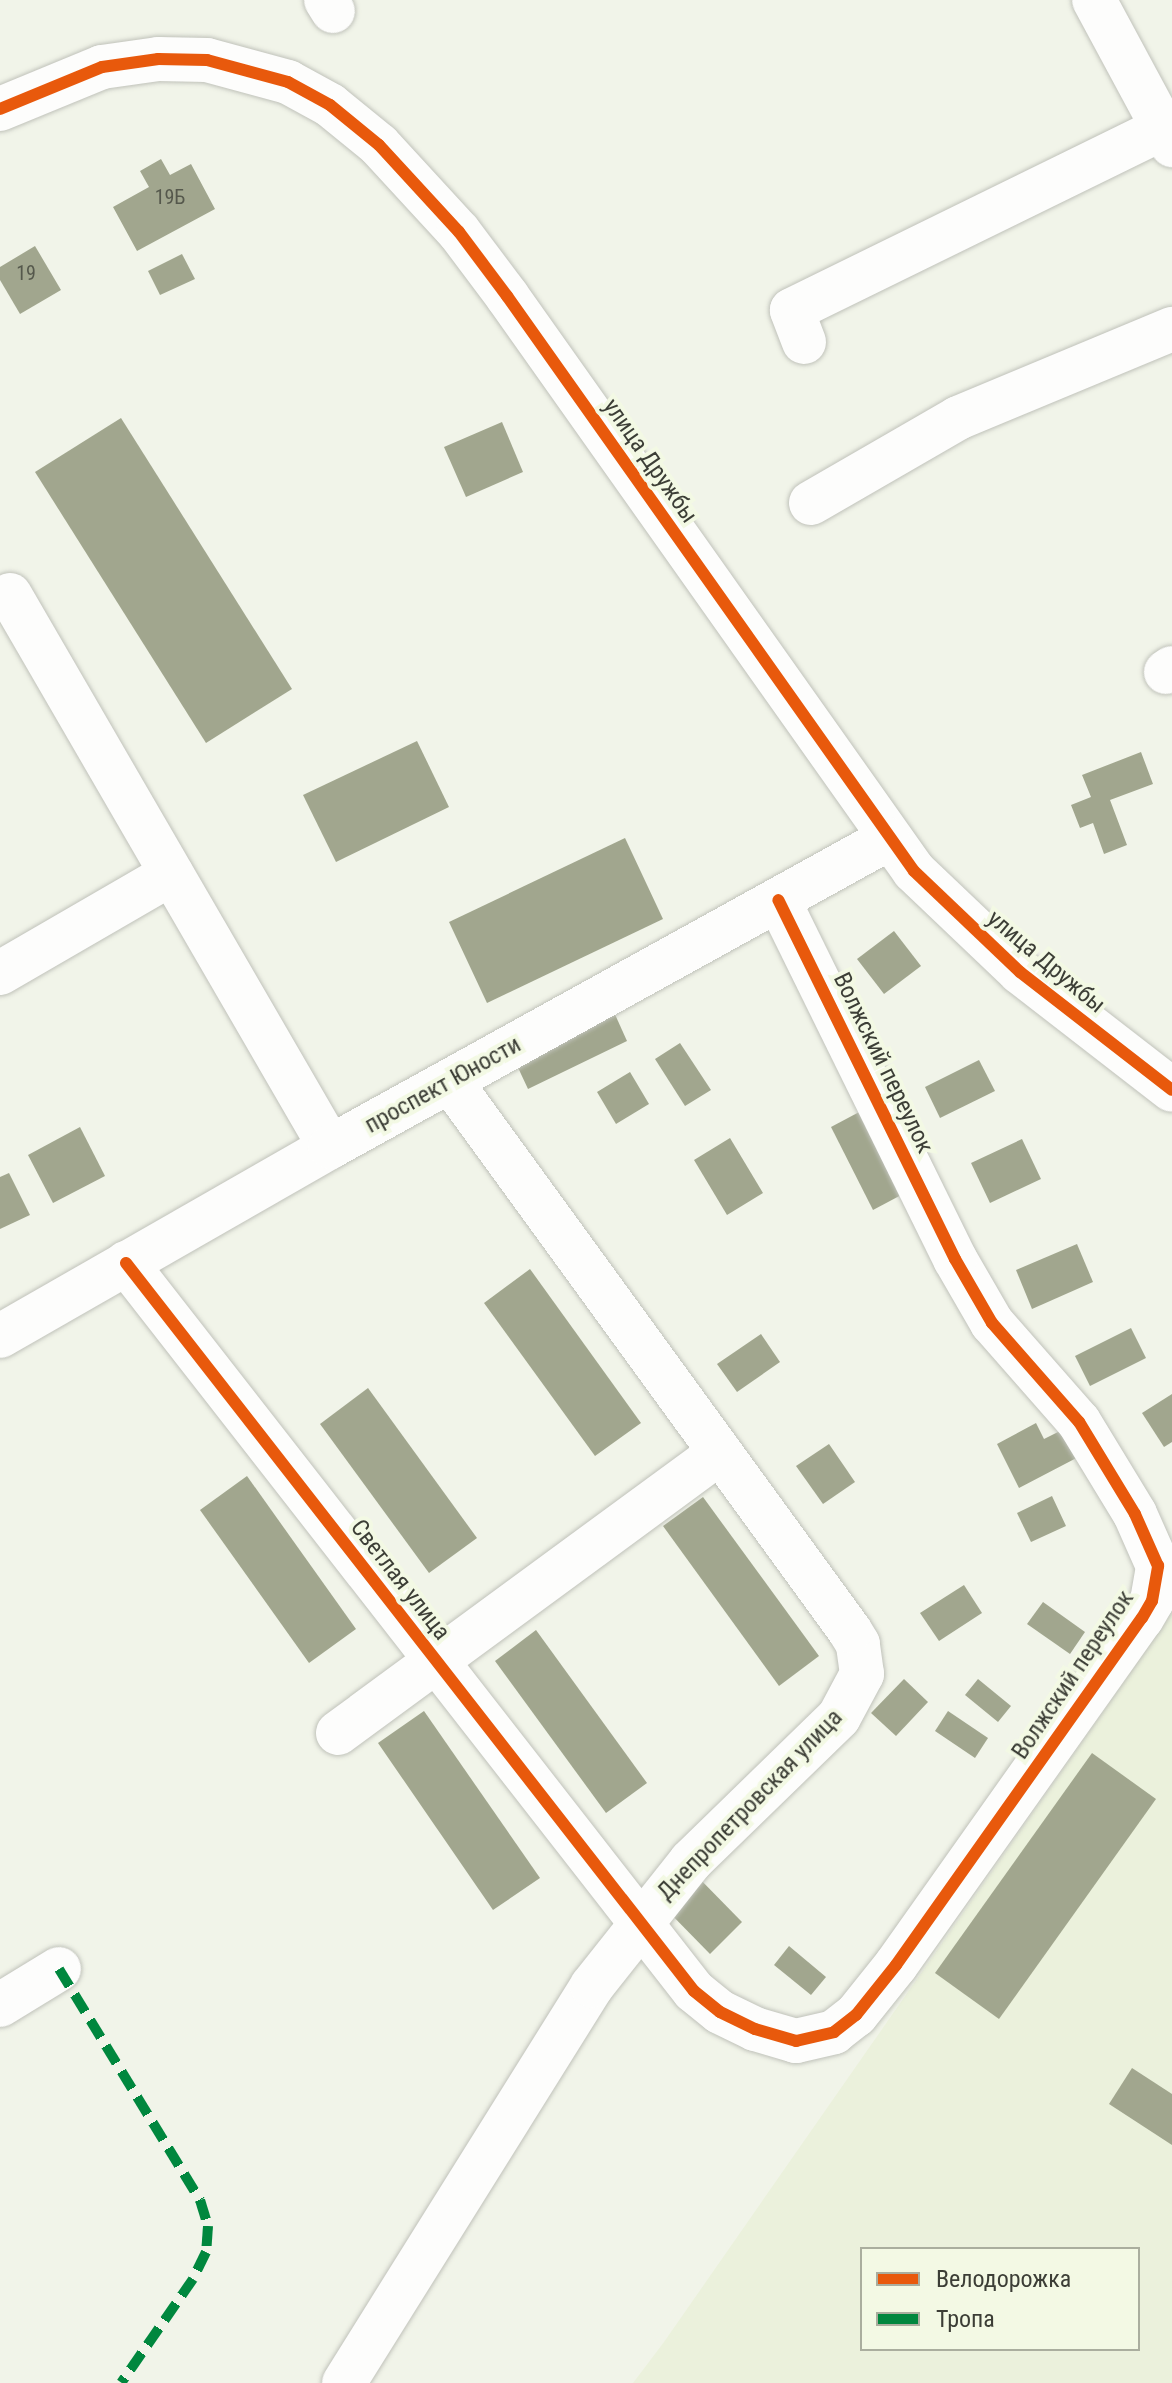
<!DOCTYPE html>
<html>
<head>
<meta charset="utf-8">
<style>
	body { margin:0 }
	#map { position:relative; width:1172px; height:2383px; overflow:hidden; background:#f1f4e9; font-family:"Roboto Condensed",sans-serif }
	div>[style] { position:absolute }
	.built>* { inset:0; background:#ebf1dc }
	.building>* { inset:0; background:#a1a68e }
	.roads { filter:drop-shadow(0 0 2px #c0c2ba) drop-shadow(0 0 2px #c0c2ba) }
	.minor>* { height:44px; margin:-22px; padding:0 22px; transform-origin:22px; border-radius:22px; background:#fdfdfc }
	.quiet>* { height:10px; margin-top:-5px; transform-origin:0; background:repeating-linear-gradient(90deg,#00873e 0 20px,transparent 0 30px) }
	.cycleway>* { height:12px; margin:-6px; padding:0 6px; transform-origin:6px; border-radius:6px; background:#e8590c }
	span { translate:-50% -50%; white-space:nowrap; text-align:center; line-height:1.15; -webkit-text-stroke:8px #f3f9e4; paint-order:stroke }
	.number-label { font-size:20px; color:#55584c }
	.number-label span { -webkit-text-stroke-width:0 }
	.street-label { font-size:24px; color:#3c3e36 }
	.legend { position:absolute; left:860px; top:2247px; width:280px; height:104px; box-sizing:border-box; background:#f3f9e4; border:2px solid #aaae9e; margin:0; padding:10px 14px; list-style:none; font-size:24px; color:#3c3e36 }
	.legend li { display:flex; align-items:center; gap:16px; height:40px }
	.legend b { width:40px; border:2px solid #aaae9e }
</style>
</head>
<body>
<div id="map">
	<div class="built">
		<div style="clip-path:polygon(evenodd,1172px 1613px,1172px 2383px,633px 2383px,664px 2342px,1172px 1613px,862px 2249px,1138px 2249px,1138px 2349px,862px 2349px,862px 2249px)"></div>
	</div>
	<div class="building">
		<div style="clip-path:polygon(161px 159px,170px 175px,191px 164px,215px 209px,137px 251px,113px 207px,149px 187px,140px 171px)"></div>
		<div style="clip-path:polygon(35px 246px,61px 290px,20px 314px,0 280px,0 267px)"></div>
		<div style="clip-path:polygon(182px 254px,195px 279px,160px 295px,148px 271px)"></div>
		<div style="clip-path:polygon(121px 418px,292px 689px,206px 743px,35px 472px)"></div>
		<div style="clip-path:polygon(502px 422px,523px 472px,466px 497px,444px 447px)"></div>
		<div style="clip-path:polygon(417px 741px,449px 807px,336px 862px,303px 795px)"></div>
		<div style="clip-path:polygon(1141px 752px,1153px 784px,1110px 800px,1127px 845px,1104px 854px,1093px 823px,1080px 828px,1071px 805px,1091px 797px,1082px 775px)"></div>
		<div style="clip-path:polygon(625px 838px,663px 919px,487px 1003px,449px 922px)"></div>
		<div style="clip-path:polygon(894px 931px,921px 966px,884px 994px,857px 959px)"></div>
		<div style="clip-path:polygon(613px 1010px,627px 1041px,528px 1089px,514px 1059px)"></div>
		<div style="clip-path:polygon(680px 1043px,711px 1090px,685px 1106px,655px 1059px)"></div>
		<div style="clip-path:polygon(979px 1060px,995px 1091px,940px 1118px,925px 1087px)"></div>
		<div style="clip-path:polygon(630px 1072px,649px 1104px,616px 1124px,597px 1092px)"></div>
		<div style="clip-path:polygon(863px 1110px,905px 1193px,873px 1210px,831px 1127px)"></div>
		<div style="clip-path:polygon(80px 1127px,105px 1176px,53px 1203px,28px 1155px)"></div>
		<div style="clip-path:polygon(730px 1138px,763px 1193px,727px 1215px,694px 1160px)"></div>
		<div style="clip-path:polygon(1022px 1139px,1041px 1179px,990px 1203px,971px 1163px)"></div>
		<div style="clip-path:polygon(9px 1173px,30px 1215px,0 1229px,0 1177px)"></div>
		<div style="clip-path:polygon(1077px 1244px,1093px 1282px,1032px 1309px,1016px 1270px)"></div>
		<div style="clip-path:polygon(530px 1269px,641px 1423px,595px 1456px,484px 1303px)"></div>
		<div style="clip-path:polygon(1131px 1328px,1146px 1358px,1090px 1386px,1075px 1356px)"></div>
		<div style="clip-path:polygon(761px 1334px,780px 1362px,737px 1392px,717px 1364px)"></div>
		<div style="clip-path:polygon(368px 1388px,477px 1538px,429px 1573px,320px 1424px)"></div>
		<div style="clip-path:polygon(1172px 1394px,1172px 1442px,1164px 1447px,1142px 1413px)"></div>
		<div style="clip-path:polygon(1036px 1423px,1044px 1439px,1072px 1425px,1086px 1453px,1019px 1488px,997px 1444px)"></div>
		<div style="clip-path:polygon(829px 1444px,855px 1482px,823px 1504px,796px 1466px)"></div>
		<div style="clip-path:polygon(247px 1476px,356px 1629px,309px 1663px,200px 1510px)"></div>
		<div style="clip-path:polygon(1052px 1496px,1066px 1526px,1031px 1542px,1017px 1513px)"></div>
		<div style="clip-path:polygon(703px 1497px,819px 1656px,779px 1686px,663px 1526px)"></div>
		<div style="clip-path:polygon(964px 1585px,982px 1613px,939px 1641px,920px 1613px)"></div>
		<div style="clip-path:polygon(1043px 1602px,1085px 1632px,1070px 1654px,1027px 1624px)"></div>
		<div style="clip-path:polygon(536px 1630px,647px 1783px,606px 1813px,495px 1661px)"></div>
		<div style="clip-path:polygon(904px 1679px,928px 1702px,896px 1736px,871px 1713px)"></div>
		<div style="clip-path:polygon(978px 1679px,1011px 1706px,998px 1722px,965px 1695px)"></div>
		<div style="clip-path:polygon(424px 1711px,540px 1878px,493px 1910px,378px 1743px)"></div>
		<div style="clip-path:polygon(948px 1711px,988px 1738px,975px 1758px,935px 1731px)"></div>
		<div style="clip-path:polygon(1092px 1753px,1156px 1799px,999px 2019px,935px 1973px)"></div>
		<div style="clip-path:polygon(694px 1873px,742px 1922px,710px 1954px,662px 1905px)"></div>
		<div style="clip-path:polygon(789px 1946px,826px 1977px,811px 1995px,774px 1965px)"></div>
		<div style="clip-path:polygon(1132px 2068px,1172px 2094px,1172px 2145px,1109px 2104px)"></div>
	</div>
	<div class="roads">
		<div class="minor">
			<div style="left:326px;top:0;width:13px;rotate:58deg"></div>
			<div style="left:1094px;top:0;width:165px;rotate:61.7deg"></div>
			<div style="left:0;top:109px;width:110px;rotate:-22.4deg"></div>
			<div style="left:102px;top:67px;width:57px;rotate:-8.1deg"></div>
			<div style="left:158px;top:59px;width:49px;rotate:1.2deg"></div>
			<div style="left:207px;top:60px;width:84px;rotate:15.2deg"></div>
			<div style="left:288px;top:82px;width:48px;rotate:28.7deg"></div>
			<div style="left:330px;top:105px;width:63px;rotate:39.2deg"></div>
			<div style="left:379px;top:145px;width:118px;rotate:47.4deg"></div>
			<div style="left:459px;top:232px;width:80px;rotate:53.1deg"></div>
			<div style="left:507px;top:296px;width:704px;rotate:54.71deg"></div>
			<div style="left:914px;top:871px;width:146px;rotate:43.6deg"></div>
			<div style="left:1020px;top:972px;width:192px;rotate:37.8deg"></div>
			<div style="left:804px;top:342px;width:34px;rotate:-111deg"></div>
			<div style="left:792px;top:310px;width:413px;rotate:-26.1deg"></div>
			<div style="left:811px;top:503px;width:170px;rotate:-30deg"></div>
			<div style="left:958px;top:418px;width:232px;rotate:-22.6deg"></div>
			<div style="left:10px;top:595px;width:638px;rotate:59.9deg"></div>
			<div style="left:1166px;top:672px;width:7px;rotate:-34deg"></div>
			<div style="left:0;top:973px;width:198px;rotate:-30.1deg"></div>
			<div style="left:126px;top:1263px;width:923px;rotate:52.04deg"></div>
			<div style="left:694px;top:1991px;width:33px;rotate:39deg"></div>
			<div style="left:720px;top:2012px;width:39px;rotate:26deg"></div>
			<div style="left:755px;top:2029px;width:43px;rotate:16.3deg"></div>
			<div style="left:796px;top:2041px;width:39px;rotate:-13deg"></div>
			<div style="left:834px;top:2032px;width:28px;rotate:-38deg"></div>
			<div style="left:856px;top:2015px;width:64px;rotate:-51.3deg"></div>
			<div style="left:896px;top:1965px;width:425px;rotate:-54.7deg"></div>
			<div style="left:1142px;top:1618px;width:20px;rotate:-60deg"></div>
			<div style="left:1152px;top:1601px;width:36px;rotate:-80deg"></div>
			<div style="left:1158px;top:1566px;width:57px;rotate:-113.9deg"></div>
			<div style="left:1135px;top:1514px;width:108px;rotate:-121.3deg"></div>
			<div style="left:1079px;top:1422px;width:132px;rotate:-131.3deg"></div>
			<div style="left:992px;top:1323px;width:74px;rotate:-120deg"></div>
			<div style="left:955px;top:1259px;width:400px;rotate:-116.2deg"></div>
			<div style="left:0;top:1336px;width:380px;rotate:-29.8deg"></div>
			<div style="left:330px;top:1147px;width:637px;rotate:-28.9deg"></div>
			<div style="left:338px;top:1733px;width:474px;rotate:-36.3deg"></div>
			<div style="left:0;top:2005px;width:69px;rotate:-31.4deg"></div>
			<div style="left:344px;top:2383px;width:468px;rotate:-58deg"></div>
			<div style="left:592px;top:1986px;width:159px;rotate:-51.6deg"></div>
			<div style="left:691px;top:1861px;width:206px;rotate:-44.2deg"></div>
			<div style="left:839px;top:1717px;width:49px;rotate:-61.9deg"></div>
			<div style="left:862px;top:1674px;width:30px;rotate:-98deg"></div>
			<div style="left:858px;top:1644px;width:15px;rotate:-122deg"></div>
			<div style="left:850px;top:1631px;width:680px;rotate:-126.03deg"></div>
		</div>
	</div>
	<div class="quiet">
		<div style="left:59px;top:1969px;width:271px;rotate:58.6deg"></div>
		<div style="left:200px;top:2200px;width:27px;rotate:73deg"></div>
		<div style="left:208px;top:2226px;width:26px;rotate:94deg"></div>
		<div style="left:206px;top:2252px;width:30px;rotate:116deg"></div>
		<div style="left:193px;top:2279px;width:126px;rotate:124.7deg"></div>
	</div>
	<div class="cycleway">
		<div style="left:0;top:109px;width:110px;rotate:-22.4deg"></div>
		<div style="left:102px;top:67px;width:57px;rotate:-8.1deg"></div>
		<div style="left:158px;top:59px;width:49px;rotate:1.2deg"></div>
		<div style="left:207px;top:60px;width:84px;rotate:15.2deg"></div>
		<div style="left:288px;top:82px;width:48px;rotate:28.7deg"></div>
		<div style="left:330px;top:105px;width:63px;rotate:39.2deg"></div>
		<div style="left:379px;top:145px;width:118px;rotate:47.4deg"></div>
		<div style="left:459px;top:232px;width:80px;rotate:53.1deg"></div>
		<div style="left:507px;top:296px;width:704px;rotate:54.71deg"></div>
		<div style="left:914px;top:871px;width:146px;rotate:43.6deg"></div>
		<div style="left:1020px;top:972px;width:192px;rotate:37.8deg"></div>
		<div style="left:126px;top:1263px;width:923px;rotate:52.04deg"></div>
		<div style="left:694px;top:1991px;width:33px;rotate:39deg"></div>
		<div style="left:720px;top:2012px;width:39px;rotate:26deg"></div>
		<div style="left:755px;top:2029px;width:43px;rotate:16.3deg"></div>
		<div style="left:796px;top:2041px;width:39px;rotate:-13deg"></div>
		<div style="left:834px;top:2032px;width:28px;rotate:-38deg"></div>
		<div style="left:856px;top:2015px;width:64px;rotate:-51.3deg"></div>
		<div style="left:896px;top:1965px;width:425px;rotate:-54.7deg"></div>
		<div style="left:1142px;top:1618px;width:20px;rotate:-60deg"></div>
		<div style="left:1152px;top:1601px;width:36px;rotate:-80deg"></div>
		<div style="left:1158px;top:1566px;width:57px;rotate:-113.9deg"></div>
		<div style="left:1135px;top:1514px;width:108px;rotate:-121.3deg"></div>
		<div style="left:1079px;top:1422px;width:132px;rotate:-131.3deg"></div>
		<div style="left:992px;top:1323px;width:74px;rotate:-120deg"></div>
		<div style="left:955px;top:1259px;width:400px;rotate:-116.2deg"></div>
	</div>
	<div class="number-label">
		<span style="left:170px;top:197px">19Б</span>
		<span style="left:26px;top:273px">19</span>
	</div>
	<div class="street-label">
		<span style="left:650px;top:461px;rotate:55deg">улица Дружбы</span>
		<span style="left:1046px;top:962px;rotate:40deg">улица Дружбы</span>
		<span style="left:883px;top:1063px;rotate:64deg">Волжский переулок</span>
		<span style="left:443px;top:1085px;rotate:-29deg">проспект Юности</span>
		<span style="left:400px;top:1580px;rotate:52deg">Светлая улица</span>
		<span style="left:1073px;top:1675px;rotate:-56deg">Волжский переулок</span>
		<span style="left:750px;top:1805px;rotate:-46deg">Днепропетровская улица</span>
	</div>
	<ul class="legend">
	<li><b style="height:10px;background:#e8590c"></b>Велодорожка</li>
	<li><b style="height:10px;background:#00873e"></b>Тропа</li>
	</ul>
</div>
</body>
</html>
